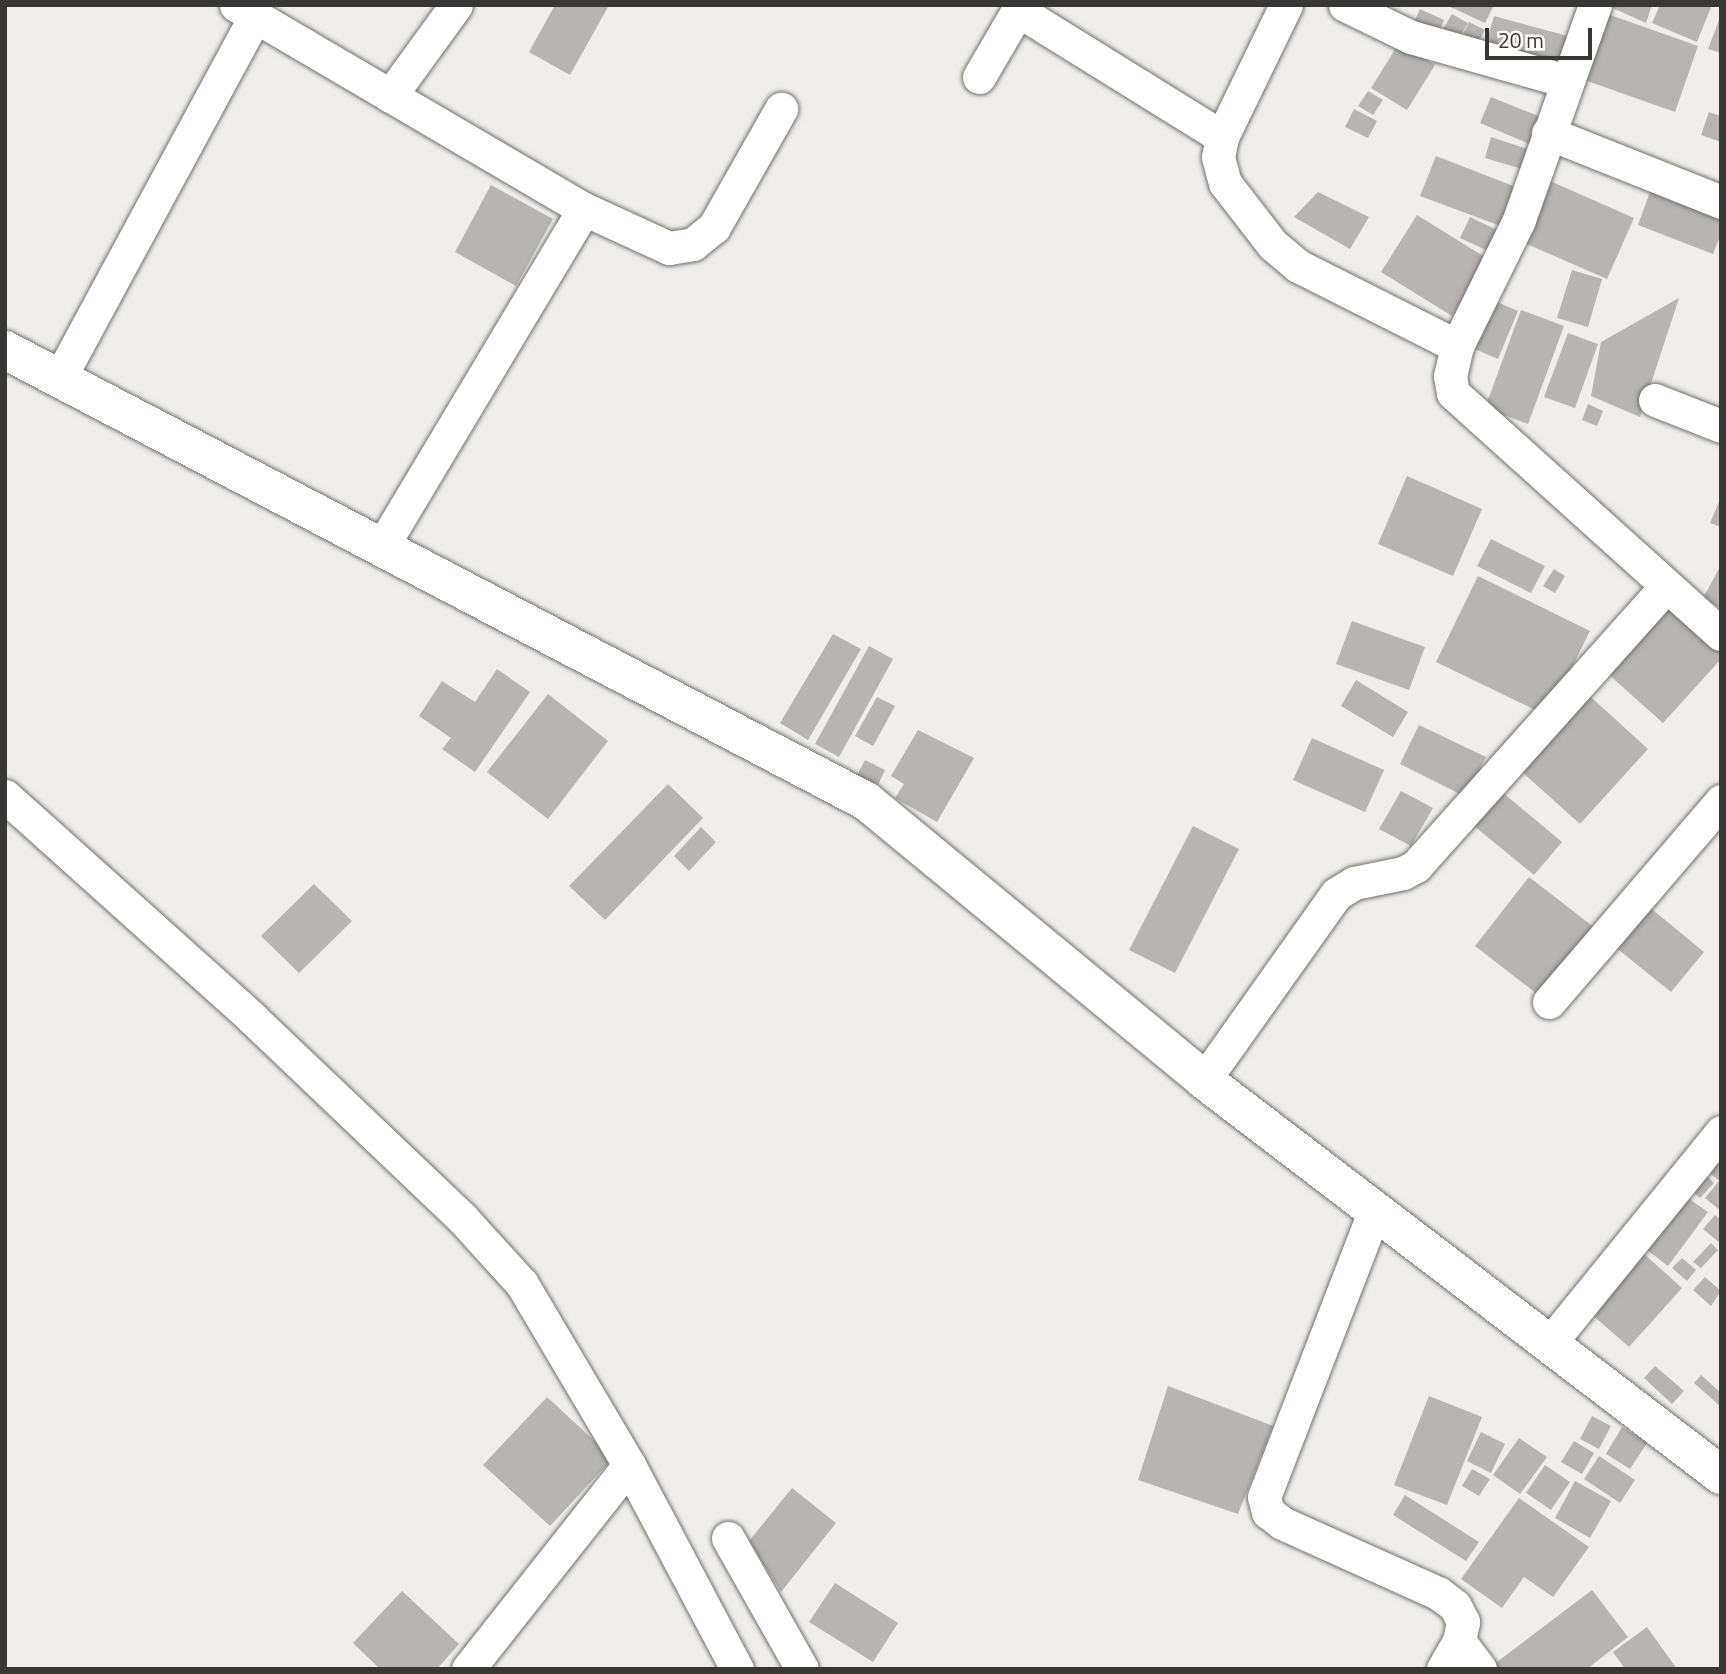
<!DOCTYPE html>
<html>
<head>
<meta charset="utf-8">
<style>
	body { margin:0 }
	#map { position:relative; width:1726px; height:1674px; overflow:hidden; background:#f0eeea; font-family:"Titillium Web",sans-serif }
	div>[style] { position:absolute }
	.building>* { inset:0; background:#b7b4b1 }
	.roads { filter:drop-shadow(0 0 2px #716f6c) drop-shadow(0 0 2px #716f6c) }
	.minor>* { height:33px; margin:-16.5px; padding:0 16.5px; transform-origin:16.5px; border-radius:16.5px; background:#fff }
	.tertiary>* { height:38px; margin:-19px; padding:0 19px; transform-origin:19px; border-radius:19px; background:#fff }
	span { translate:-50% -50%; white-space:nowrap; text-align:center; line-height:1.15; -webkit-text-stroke:7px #fefbf8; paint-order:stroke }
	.frame { position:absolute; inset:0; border:7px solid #383736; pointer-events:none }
	.scale { position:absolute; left:1485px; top:28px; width:107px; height:32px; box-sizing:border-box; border:4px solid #383736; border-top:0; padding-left:9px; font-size:21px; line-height:24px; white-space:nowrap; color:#383736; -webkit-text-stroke:5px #fefbf8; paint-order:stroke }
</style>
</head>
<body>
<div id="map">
	<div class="building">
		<div style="clip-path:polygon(555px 5px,609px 5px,570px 75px,529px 52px)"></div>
		<div style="clip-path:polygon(1446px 5px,1494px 5px,1485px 23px)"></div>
		<div style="clip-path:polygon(1606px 5px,1652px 5px,1646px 23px)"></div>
		<div style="clip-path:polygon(1660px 5px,1712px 5px,1697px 42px,1652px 23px)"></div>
		<div style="clip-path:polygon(1420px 9px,1444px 20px,1434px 42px,1410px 31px)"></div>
		<div style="clip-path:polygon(1599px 11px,1698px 46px,1675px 112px,1576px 77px)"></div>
		<div style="clip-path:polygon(1452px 14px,1468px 23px,1454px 47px,1438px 38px)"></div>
		<div style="clip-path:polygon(1721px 15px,1721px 53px,1708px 49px)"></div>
		<div style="clip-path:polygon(1494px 16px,1575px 38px,1566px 67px,1485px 46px)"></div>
		<div style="clip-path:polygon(1469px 22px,1485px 30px,1475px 50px,1459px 42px)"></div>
		<div style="clip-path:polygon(1399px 43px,1435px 65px,1407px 110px,1371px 88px)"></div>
		<div style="clip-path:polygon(1368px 91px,1383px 100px,1373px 115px,1358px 106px)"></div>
		<div style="clip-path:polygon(1491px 97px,1543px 118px,1532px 145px,1480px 123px)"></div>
		<div style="clip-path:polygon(1354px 109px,1377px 121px,1368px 138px,1345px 127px)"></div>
		<div style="clip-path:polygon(1709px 112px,1721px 116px,1721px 142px,1701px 135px)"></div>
		<div style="clip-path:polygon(1491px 137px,1531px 150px,1525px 170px,1485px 158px)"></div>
		<div style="clip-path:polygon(1436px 156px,1521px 189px,1506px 228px,1420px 196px)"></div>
		<div style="clip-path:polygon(1541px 177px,1634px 218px,1607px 279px,1513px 238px)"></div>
		<div style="clip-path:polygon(1654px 181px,1721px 206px,1721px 234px,1713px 254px,1638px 225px)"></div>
		<div style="clip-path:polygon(491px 185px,553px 219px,516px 286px,455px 252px)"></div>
		<div style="clip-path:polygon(1318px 192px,1369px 217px,1350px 249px,1294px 217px)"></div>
		<div style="clip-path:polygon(1417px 215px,1488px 259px,1452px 316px,1381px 272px)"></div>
		<div style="clip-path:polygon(1470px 217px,1497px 230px,1488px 251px,1460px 238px)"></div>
		<div style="clip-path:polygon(1572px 270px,1602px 279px,1588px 327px,1557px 318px)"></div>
		<div style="clip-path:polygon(1679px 298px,1640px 417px,1591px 396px,1601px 342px)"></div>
		<div style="clip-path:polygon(1490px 299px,1518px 311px,1498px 359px,1470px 347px)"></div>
		<div style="clip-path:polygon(1521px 310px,1564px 326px,1528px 424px,1485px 408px)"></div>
		<div style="clip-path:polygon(1568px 333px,1598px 344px,1575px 408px,1544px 397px)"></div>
		<div style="clip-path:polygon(1588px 404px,1603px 411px,1597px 426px,1582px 420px)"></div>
		<div style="clip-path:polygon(1407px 476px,1482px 509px,1453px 576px,1378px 544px)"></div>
		<div style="clip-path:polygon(1721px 497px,1721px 527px,1710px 523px)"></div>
		<div style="clip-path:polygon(1491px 539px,1545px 566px,1531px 593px,1477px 566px)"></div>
		<div style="clip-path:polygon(1721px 565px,1721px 608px,1703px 598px)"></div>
		<div style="clip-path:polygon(1554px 569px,1565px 576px,1555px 593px,1543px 586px)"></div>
		<div style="clip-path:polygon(1478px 576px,1590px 631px,1548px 716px,1436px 662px)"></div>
		<div style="clip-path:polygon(1668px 605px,1721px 652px,1721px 659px,1663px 723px,1607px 673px)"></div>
		<div style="clip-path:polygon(1352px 621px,1425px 647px,1409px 690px,1336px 664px)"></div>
		<div style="clip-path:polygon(833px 634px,861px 649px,808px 740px,780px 723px)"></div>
		<div style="clip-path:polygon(869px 646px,893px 659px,839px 757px,815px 744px)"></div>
		<div style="clip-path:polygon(497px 669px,530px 692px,475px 772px,442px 749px,451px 738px,419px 716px,442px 681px,475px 702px)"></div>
		<div style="clip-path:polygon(1356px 680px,1408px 712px,1393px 737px,1341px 706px)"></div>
		<div style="clip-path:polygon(1582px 689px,1648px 749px,1580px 824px,1513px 764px)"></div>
		<div style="clip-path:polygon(548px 694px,608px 741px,548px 819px,487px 772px)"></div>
		<div style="clip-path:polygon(877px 697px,895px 706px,873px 746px,855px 736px)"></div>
		<div style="clip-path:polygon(1419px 725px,1486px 757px,1466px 797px,1400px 764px)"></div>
		<div style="clip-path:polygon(918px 730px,974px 758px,937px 822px,895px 798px,904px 784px,891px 776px)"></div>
		<div style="clip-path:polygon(1312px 738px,1384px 770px,1365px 812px,1293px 780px)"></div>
		<div style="clip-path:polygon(865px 760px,885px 770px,878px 785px,857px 775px)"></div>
		<div style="clip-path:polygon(668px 784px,703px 818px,605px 920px,569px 886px)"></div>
		<div style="clip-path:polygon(1496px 787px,1562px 842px,1534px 875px,1468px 821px)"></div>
		<div style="clip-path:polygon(1401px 791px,1433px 808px,1411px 846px,1379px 829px)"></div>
		<div style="clip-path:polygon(1193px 826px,1239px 849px,1175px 973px,1129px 950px)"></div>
		<div style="clip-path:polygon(701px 827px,716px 842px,689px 871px,674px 856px)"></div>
		<div style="clip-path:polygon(1529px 877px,1595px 928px,1541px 997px,1475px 946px)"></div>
		<div style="clip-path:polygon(314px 884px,352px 921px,299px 973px,261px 936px)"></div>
		<div style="clip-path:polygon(1642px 901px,1704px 952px,1671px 992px,1609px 942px)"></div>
		<div style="clip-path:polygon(1721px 1146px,1721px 1177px,1718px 1180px,1702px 1166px)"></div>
		<div style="clip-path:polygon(1699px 1168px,1714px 1183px,1700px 1198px,1684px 1184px)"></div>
		<div style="clip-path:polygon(1719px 1181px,1721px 1183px,1721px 1211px,1705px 1198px)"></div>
		<div style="clip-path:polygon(1682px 1194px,1708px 1212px,1668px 1266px,1643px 1247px)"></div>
		<div style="clip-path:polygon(1715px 1215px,1721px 1220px,1721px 1244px,1703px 1229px)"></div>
		<div style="clip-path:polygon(1711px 1243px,1718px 1250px,1701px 1268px,1693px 1262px)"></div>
		<div style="clip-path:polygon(1643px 1253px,1682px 1288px,1629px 1347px,1589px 1312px)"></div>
		<div style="clip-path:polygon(1682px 1258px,1696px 1270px,1687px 1281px,1672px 1268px)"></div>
		<div style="clip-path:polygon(1705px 1277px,1721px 1291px,1711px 1306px,1693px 1290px)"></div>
		<div style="clip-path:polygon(1655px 1366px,1684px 1391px,1672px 1404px,1644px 1378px)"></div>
		<div style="clip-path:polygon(1701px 1375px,1721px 1393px,1721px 1407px,1694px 1383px)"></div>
		<div style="clip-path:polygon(1168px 1386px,1273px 1426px,1238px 1514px,1138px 1480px)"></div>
		<div style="clip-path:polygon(1429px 1396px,1482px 1417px,1447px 1505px,1394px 1485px)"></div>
		<div style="clip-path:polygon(547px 1397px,613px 1458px,550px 1526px,483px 1465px)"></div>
		<div style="clip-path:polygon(1592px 1416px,1611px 1426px,1599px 1449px,1580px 1439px)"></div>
		<div style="clip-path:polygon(1622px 1427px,1647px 1443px,1630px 1469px,1606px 1454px)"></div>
		<div style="clip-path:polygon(1481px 1432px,1505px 1444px,1491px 1473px,1467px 1461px)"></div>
		<div style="clip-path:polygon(1519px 1438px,1547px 1457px,1520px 1494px,1493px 1475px)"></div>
		<div style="clip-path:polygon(1574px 1441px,1594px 1453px,1582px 1474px,1561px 1462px)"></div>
		<div style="clip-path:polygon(1599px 1456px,1635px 1480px,1620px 1503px,1584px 1479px)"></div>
		<div style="clip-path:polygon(1545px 1465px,1570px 1482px,1551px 1510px,1526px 1493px)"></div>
		<div style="clip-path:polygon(1472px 1469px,1490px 1479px,1479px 1496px,1462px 1486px)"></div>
		<div style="clip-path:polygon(1575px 1481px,1611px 1501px,1590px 1538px,1555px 1518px)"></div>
		<div style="clip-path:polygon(792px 1488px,836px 1523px,781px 1592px,749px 1541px)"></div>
		<div style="clip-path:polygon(1405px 1495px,1479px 1542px,1466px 1561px,1393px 1515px)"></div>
		<div style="clip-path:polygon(1519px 1498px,1589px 1547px,1553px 1597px,1524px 1577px,1502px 1608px,1461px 1579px)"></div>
		<div style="clip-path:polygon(835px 1583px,898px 1623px,873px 1662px,809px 1622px)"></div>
		<div style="clip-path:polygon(1592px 1590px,1628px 1637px,1587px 1669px,1496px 1669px,1493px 1665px)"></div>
		<div style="clip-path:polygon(402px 1591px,459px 1644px,437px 1669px,380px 1669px,353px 1643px)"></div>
		<div style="clip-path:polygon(1647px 1627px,1677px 1669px,1625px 1669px,1613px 1652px)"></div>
	</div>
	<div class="roads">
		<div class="minor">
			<div style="left:236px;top:5px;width:403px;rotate:30.4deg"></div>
			<div style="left:584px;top:209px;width:94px;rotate:24.6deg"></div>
			<div style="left:669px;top:248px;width:24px;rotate:-9deg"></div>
			<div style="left:693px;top:244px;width:27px;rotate:-39deg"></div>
			<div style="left:714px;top:227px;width:136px;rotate:-60.4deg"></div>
			<div style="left:1286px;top:5px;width:147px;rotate:115.9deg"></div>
			<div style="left:1222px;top:137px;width:20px;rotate:101deg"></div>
			<div style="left:1218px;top:157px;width:27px;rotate:75deg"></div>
			<div style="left:1225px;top:183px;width:78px;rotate:52.3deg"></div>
			<div style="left:1273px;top:245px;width:33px;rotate:40deg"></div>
			<div style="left:1298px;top:266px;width:178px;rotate:26.7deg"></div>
			<div style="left:1345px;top:5px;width:73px;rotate:25.9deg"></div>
			<div style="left:1411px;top:37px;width:162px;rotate:15.8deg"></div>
			<div style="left:1595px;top:5px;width:228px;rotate:109.5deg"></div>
			<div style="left:1519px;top:220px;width:140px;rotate:116.2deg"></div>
			<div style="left:1457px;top:346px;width:31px;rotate:103deg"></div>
			<div style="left:1450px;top:376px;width:17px;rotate:80deg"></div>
			<div style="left:1453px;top:393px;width:360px;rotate:42deg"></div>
			<div style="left:1019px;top:11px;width:239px;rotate:31.8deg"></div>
			<div style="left:979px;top:77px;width:83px;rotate:-59.7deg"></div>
			<div style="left:390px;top:96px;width:112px;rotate:-54deg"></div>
			<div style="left:1548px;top:133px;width:186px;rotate:21.7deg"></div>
			<div style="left:59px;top:379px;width:412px;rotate:-61.6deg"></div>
			<div style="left:1655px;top:400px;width:71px;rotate:21.5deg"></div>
			<div style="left:381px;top:548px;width:395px;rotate:-59.1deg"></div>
			<div style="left:5px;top:796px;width:332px;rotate:41.9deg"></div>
			<div style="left:252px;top:1018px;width:291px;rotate:43.6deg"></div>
			<div style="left:463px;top:1219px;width:88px;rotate:47.8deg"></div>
			<div style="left:522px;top:1284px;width:210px;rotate:59.4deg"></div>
			<div style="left:629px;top:1465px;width:231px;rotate:62.1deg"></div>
			<div style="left:1549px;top:1002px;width:265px;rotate:-49.4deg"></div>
			<div style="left:1204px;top:1080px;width:228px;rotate:-54.6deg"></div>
			<div style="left:1336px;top:894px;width:21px;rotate:-31deg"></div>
			<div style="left:1354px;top:883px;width:50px;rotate:-11.5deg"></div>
			<div style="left:1403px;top:873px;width:15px;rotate:-28deg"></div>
			<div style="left:1416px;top:866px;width:375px;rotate:-48.2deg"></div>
			<div style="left:1374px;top:1212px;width:305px;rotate:111.1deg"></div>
			<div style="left:1264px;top:1497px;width:16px;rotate:75deg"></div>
			<div style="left:1268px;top:1512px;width:18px;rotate:38deg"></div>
			<div style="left:1282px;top:1523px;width:171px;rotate:24.2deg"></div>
			<div style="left:1438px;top:1593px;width:21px;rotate:37deg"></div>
			<div style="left:1455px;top:1606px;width:18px;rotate:63deg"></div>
			<div style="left:1463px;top:1622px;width:19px;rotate:102deg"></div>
			<div style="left:1459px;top:1641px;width:32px;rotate:120deg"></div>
			<div style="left:1549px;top:1344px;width:273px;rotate:-50.9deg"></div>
			<div style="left:728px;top:1538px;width:150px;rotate:60.5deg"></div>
			<div style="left:1459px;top:1641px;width:35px;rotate:53deg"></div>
			<div style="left:468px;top:1669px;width:260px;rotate:-51.7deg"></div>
		</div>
		<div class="tertiary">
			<div style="left:5px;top:350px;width:972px;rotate:27.65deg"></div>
			<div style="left:866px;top:801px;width:438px;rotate:39.5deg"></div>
			<div style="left:1204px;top:1080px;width:651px;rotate:37.38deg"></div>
		</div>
	</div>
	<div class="frame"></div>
	<div class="scale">20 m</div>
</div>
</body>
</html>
